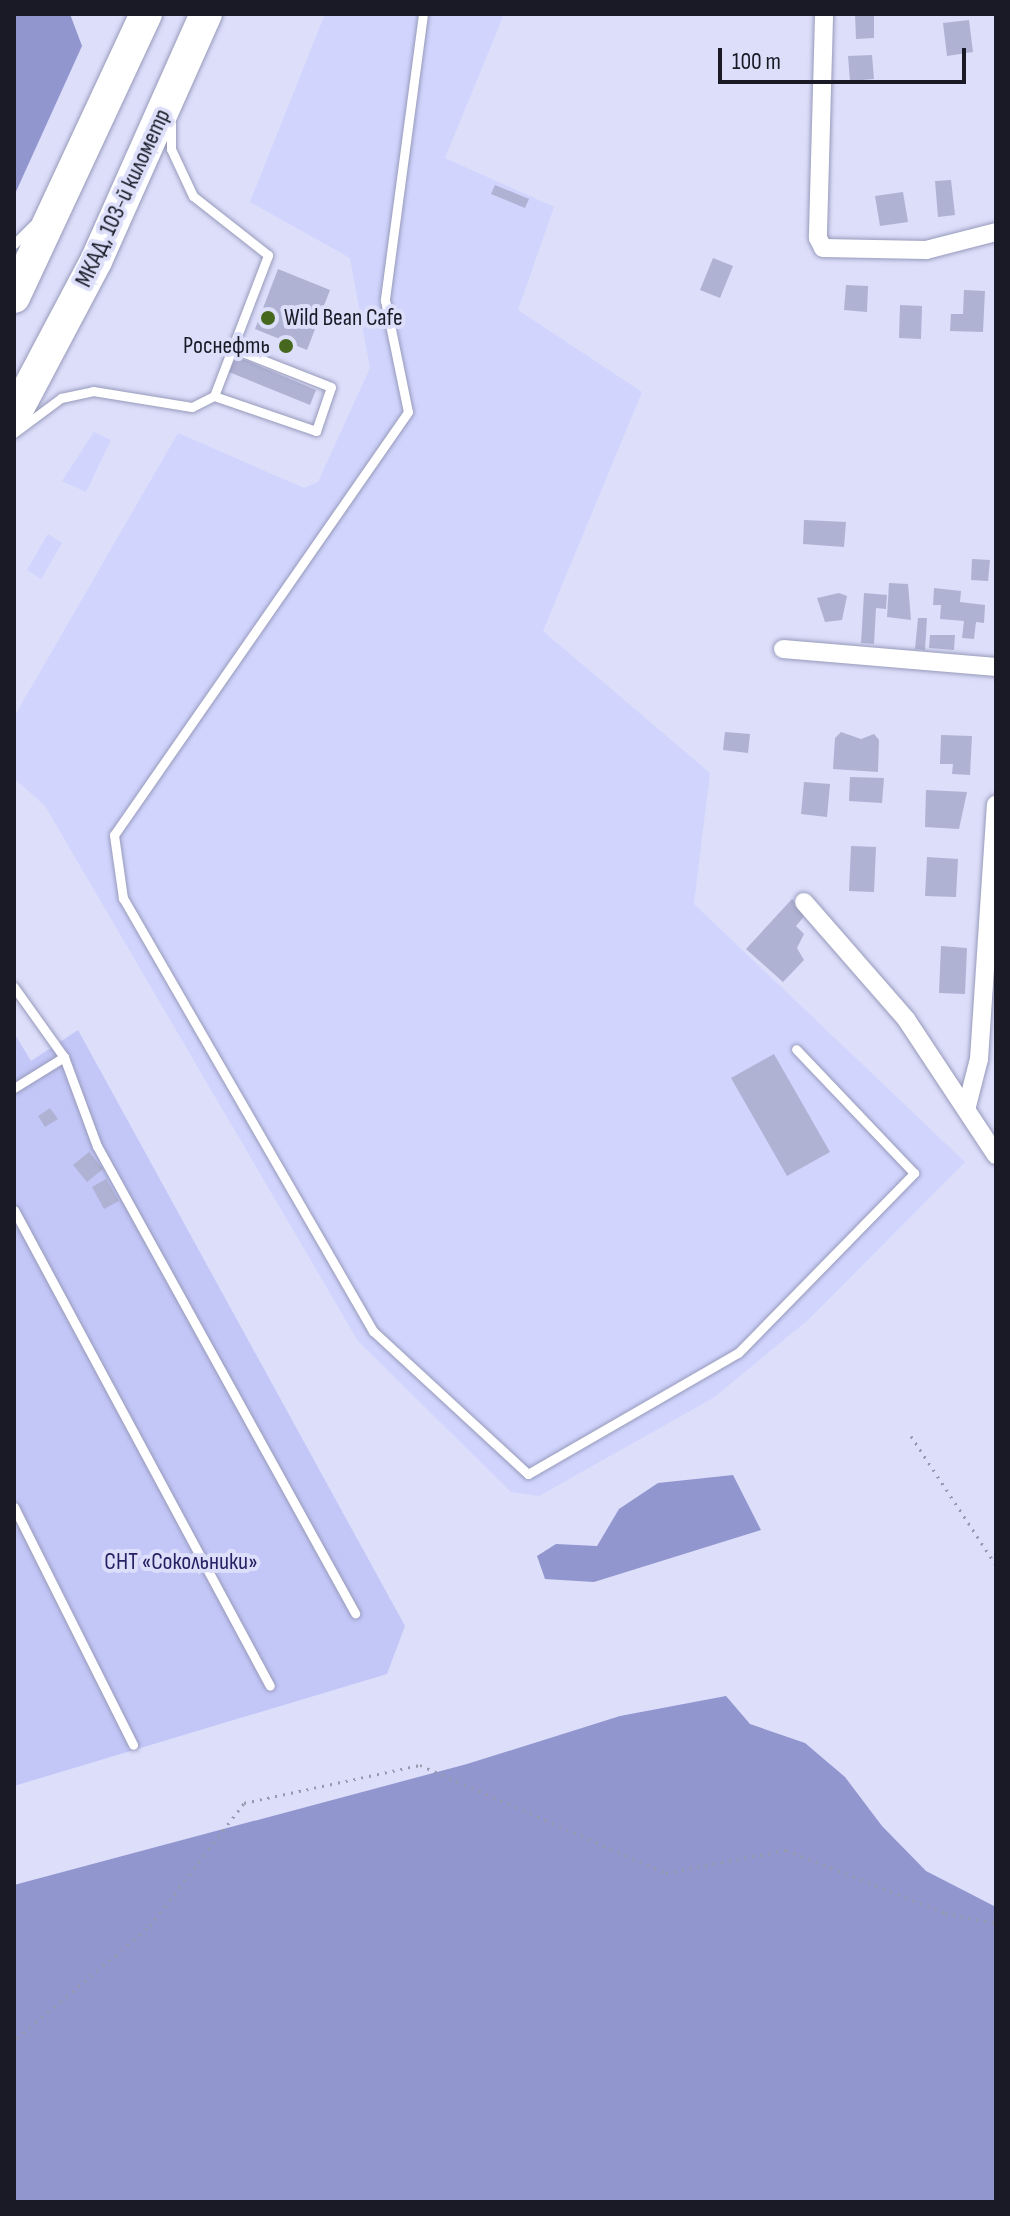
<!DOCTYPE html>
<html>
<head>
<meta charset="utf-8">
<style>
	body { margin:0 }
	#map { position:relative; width:1010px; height:2216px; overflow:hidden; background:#dcdefa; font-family:"Sofia Sans Condensed",sans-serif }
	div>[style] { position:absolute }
	.built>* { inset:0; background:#d1d5fe }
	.green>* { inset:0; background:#c3c7f8 }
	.forest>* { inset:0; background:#9296cf }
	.building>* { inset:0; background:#afb2d3 }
	.path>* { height:3px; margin-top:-1.5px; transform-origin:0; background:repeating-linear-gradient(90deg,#9799af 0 2px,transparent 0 8px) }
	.roads { filter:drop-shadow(0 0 2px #979aba) drop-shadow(0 0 2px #979aba) }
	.service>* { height:9px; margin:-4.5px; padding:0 4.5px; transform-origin:4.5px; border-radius:4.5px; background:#fff }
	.minor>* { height:18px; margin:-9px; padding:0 9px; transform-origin:9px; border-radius:9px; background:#fff }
	.trunk>* { height:32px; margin:-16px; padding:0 16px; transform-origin:16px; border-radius:16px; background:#fff }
	.dots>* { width:22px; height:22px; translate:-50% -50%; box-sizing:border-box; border:4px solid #dcdefa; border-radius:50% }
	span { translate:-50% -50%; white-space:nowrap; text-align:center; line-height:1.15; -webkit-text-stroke:8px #dcdefa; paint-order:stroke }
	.street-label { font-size:24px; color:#191a26 }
	.poi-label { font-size:24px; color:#191a26 }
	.left { translate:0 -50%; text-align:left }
	.right { translate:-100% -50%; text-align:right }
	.park-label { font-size:24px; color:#272164 }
	.frame { position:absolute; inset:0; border:16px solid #191a26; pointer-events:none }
	.scale { position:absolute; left:718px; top:48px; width:248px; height:36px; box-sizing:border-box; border:4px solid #191a26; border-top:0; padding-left:10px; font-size:24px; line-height:28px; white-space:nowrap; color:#191a26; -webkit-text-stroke:6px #dcdefa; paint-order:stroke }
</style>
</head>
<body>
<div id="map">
	<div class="built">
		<div style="clip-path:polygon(325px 14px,504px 14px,445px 158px,554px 207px,518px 310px,642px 392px,543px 631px,710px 773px,694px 904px,965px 1162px,808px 1320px,713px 1398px,539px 1496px,511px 1492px,358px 1341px,45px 806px,14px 778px,14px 717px,178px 433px,304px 488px,318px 482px,370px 368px,350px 258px,250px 202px)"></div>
		<div style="clip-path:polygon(94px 432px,111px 440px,86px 492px,62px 481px)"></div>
		<div style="clip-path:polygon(48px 534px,62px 543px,41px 579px,27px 570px)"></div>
	</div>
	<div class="green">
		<div style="clip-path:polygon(78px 1030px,405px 1626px,387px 1674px,14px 1786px,14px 1033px,31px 1061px)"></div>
	</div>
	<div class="forest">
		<div style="clip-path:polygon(14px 14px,70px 14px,82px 46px,14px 196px)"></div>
		<div style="clip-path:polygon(733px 1475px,761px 1530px,594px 1582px,545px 1579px,537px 1556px,556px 1544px,597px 1546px,619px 1509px,658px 1483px)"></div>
		<div style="clip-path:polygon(726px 1696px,750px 1724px,805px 1743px,845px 1777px,882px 1826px,926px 1871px,996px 1907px,996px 2202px,14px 2202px,14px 1885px,467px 1764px,620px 1716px)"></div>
	</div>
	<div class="building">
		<div style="clip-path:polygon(855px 14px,874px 14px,874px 38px,856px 39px)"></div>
		<div style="clip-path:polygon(969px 20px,973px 52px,947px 56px,943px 23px)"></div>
		<div style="clip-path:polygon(872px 55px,874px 79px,850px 81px,848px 56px)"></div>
		<div style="clip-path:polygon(951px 180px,955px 215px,938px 217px,935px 181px)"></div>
		<div style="clip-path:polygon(495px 185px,529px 199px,525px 208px,491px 194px)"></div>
		<div style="clip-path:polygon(903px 192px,908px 222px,880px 226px,875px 196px)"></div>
		<div style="clip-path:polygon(713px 258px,733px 266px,720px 298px,700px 290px)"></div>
		<div style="clip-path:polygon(278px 269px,330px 290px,307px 350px,255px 329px)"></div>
		<div style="clip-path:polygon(846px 285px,868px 286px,867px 312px,844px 310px)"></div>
		<div style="clip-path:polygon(964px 290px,985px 291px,983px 332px,950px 331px,951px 314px,963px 314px)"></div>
		<div style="clip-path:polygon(900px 305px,922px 306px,921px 339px,899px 338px)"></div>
		<div style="clip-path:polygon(236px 356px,316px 390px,310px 405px,229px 372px)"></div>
		<div style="clip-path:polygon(804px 520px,846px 522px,844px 547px,803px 544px)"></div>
		<div style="clip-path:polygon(972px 559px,990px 560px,988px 581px,971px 580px)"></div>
		<div style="clip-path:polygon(889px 583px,908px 584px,911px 620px,887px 617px)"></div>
		<div style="clip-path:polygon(934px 588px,961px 591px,960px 602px,985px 605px,984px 623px,976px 622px,974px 639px,962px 638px,964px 621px,940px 619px,941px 605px,933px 605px)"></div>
		<div style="clip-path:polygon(839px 593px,847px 596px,842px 620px,825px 622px,817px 598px)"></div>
		<div style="clip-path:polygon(864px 593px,887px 595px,886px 609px,876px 608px,874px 644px,861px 643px)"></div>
		<div style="clip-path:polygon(918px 618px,927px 618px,925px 650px,915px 649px)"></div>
		<div style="clip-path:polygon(930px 635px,955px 635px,954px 650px,929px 648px)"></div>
		<div style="clip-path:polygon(725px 732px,750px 734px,748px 753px,723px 750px)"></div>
		<div style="clip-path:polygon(841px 732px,861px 739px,874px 734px,879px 740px,878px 772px,833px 769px,835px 738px)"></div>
		<div style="clip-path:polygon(941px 735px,972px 736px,970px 775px,952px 774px,953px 764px,940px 764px)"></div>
		<div style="clip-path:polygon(850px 777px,884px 778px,882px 803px,849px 801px)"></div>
		<div style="clip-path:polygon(804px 782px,830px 784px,827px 817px,801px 814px)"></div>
		<div style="clip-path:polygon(926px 790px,967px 792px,959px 829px,925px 827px)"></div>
		<div style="clip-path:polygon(851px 846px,876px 847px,874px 892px,849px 891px)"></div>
		<div style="clip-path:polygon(927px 857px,958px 859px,956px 897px,925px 896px)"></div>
		<div style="clip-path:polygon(792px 899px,807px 913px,796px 926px,804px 934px,797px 948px,804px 960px,783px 982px,746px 949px)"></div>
		<div style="clip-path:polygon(941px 946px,967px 948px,965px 994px,939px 993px)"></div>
		<div style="clip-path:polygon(774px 1054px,830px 1152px,787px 1176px,731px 1078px)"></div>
		<div style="clip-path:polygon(50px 1108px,58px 1119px,45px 1127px,38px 1116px)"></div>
		<div style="clip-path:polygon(89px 1152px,103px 1169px,87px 1182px,73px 1165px)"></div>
		<div style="clip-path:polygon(106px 1179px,119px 1201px,104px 1209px,92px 1187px)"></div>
	</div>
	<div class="path">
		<div style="left:911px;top:1436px;width:154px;rotate:56.6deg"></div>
		<div style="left:14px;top:2047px;width:9px;rotate:-72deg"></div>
		<div style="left:17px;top:2038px;width:174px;rotate:-40.1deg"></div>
		<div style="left:150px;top:1926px;width:155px;rotate:-52.6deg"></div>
		<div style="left:244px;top:1803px;width:180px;rotate:-12.2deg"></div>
		<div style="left:420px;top:1765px;width:269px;rotate:23.7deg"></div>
		<div style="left:666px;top:1873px;width:122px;rotate:-10.9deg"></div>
		<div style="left:786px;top:1850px;width:171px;rotate:21.6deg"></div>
		<div style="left:945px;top:1913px;width:52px;rotate:11.1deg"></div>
	</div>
	<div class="roads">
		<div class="service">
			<div style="left:423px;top:14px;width:289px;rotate:97.6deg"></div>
			<div style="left:385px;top:300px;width:114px;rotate:78.4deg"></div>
			<div style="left:408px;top:412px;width:515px;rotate:124.8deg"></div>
			<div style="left:114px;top:835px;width:64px;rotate:81.9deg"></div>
			<div style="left:123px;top:898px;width:500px;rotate:60deg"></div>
			<div style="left:373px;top:1331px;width:211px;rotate:42.7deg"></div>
			<div style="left:528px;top:1474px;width:242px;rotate:-30deg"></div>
			<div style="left:738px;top:1353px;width:252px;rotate:-45.6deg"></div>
			<div style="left:914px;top:1173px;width:171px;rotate:-133.6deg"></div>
			<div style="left:14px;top:244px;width:27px;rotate:-45deg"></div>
			<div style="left:214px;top:396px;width:108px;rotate:18.9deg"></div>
			<div style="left:316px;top:431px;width:46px;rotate:-71.2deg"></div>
			<div style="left:331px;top:387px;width:106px;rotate:-158.5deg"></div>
			<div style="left:14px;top:433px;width:59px;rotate:-36.7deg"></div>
			<div style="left:61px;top:398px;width:33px;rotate:-12deg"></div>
			<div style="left:93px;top:391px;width:100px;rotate:9.2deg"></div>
			<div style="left:192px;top:407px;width:25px;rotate:-27deg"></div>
			<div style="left:214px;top:396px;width:151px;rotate:-69deg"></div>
			<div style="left:268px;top:255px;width:95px;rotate:-141.8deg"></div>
			<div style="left:193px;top:196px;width:52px;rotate:-115.1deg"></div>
			<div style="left:171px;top:149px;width:26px;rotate:-90deg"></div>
			<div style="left:14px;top:987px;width:86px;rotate:54.5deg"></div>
			<div style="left:64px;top:1057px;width:95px;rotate:69.7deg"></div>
			<div style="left:97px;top:1146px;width:534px;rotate:61.08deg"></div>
			<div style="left:14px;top:1088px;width:59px;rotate:-31.8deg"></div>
			<div style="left:14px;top:1210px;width:540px;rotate:61.73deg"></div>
			<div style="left:14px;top:1507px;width:266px;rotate:63.4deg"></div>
		</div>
		<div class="minor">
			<div style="left:824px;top:17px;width:221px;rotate:91.6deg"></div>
			<div style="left:818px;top:238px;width:11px;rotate:63deg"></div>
			<div style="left:823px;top:248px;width:103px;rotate:1.1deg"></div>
			<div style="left:926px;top:250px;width:72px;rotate:-14.4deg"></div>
			<div style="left:783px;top:649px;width:214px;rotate:4.8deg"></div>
			<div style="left:804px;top:902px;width:155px;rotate:48.9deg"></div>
			<div style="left:906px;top:1019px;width:163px;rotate:56.5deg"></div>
			<div style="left:967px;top:1106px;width:49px;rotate:-75.7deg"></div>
			<div style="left:979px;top:1059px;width:255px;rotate:-86.2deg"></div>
		</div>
		<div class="trunk">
			<div style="left:14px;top:297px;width:312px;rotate:-65deg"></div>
			<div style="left:14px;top:416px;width:175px;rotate:-62.1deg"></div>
			<div style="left:96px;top:261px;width:270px;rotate:-66deg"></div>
		</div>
	</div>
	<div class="dots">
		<div style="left:268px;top:318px;background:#46671e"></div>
		<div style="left:286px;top:346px;background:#46671e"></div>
	</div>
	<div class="street-label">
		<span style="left:123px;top:198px;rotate:-65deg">МКАД, 103-й километр</span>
	</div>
	<div class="poi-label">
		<span class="left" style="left:284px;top:318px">Wild Bean Cafe</span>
		<span class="right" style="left:270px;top:346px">Роснефть</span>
	</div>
	<div class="park-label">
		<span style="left:181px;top:1562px">СНТ «Сокольники»</span>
	</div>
	<div class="frame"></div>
	<div class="scale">100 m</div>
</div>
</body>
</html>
